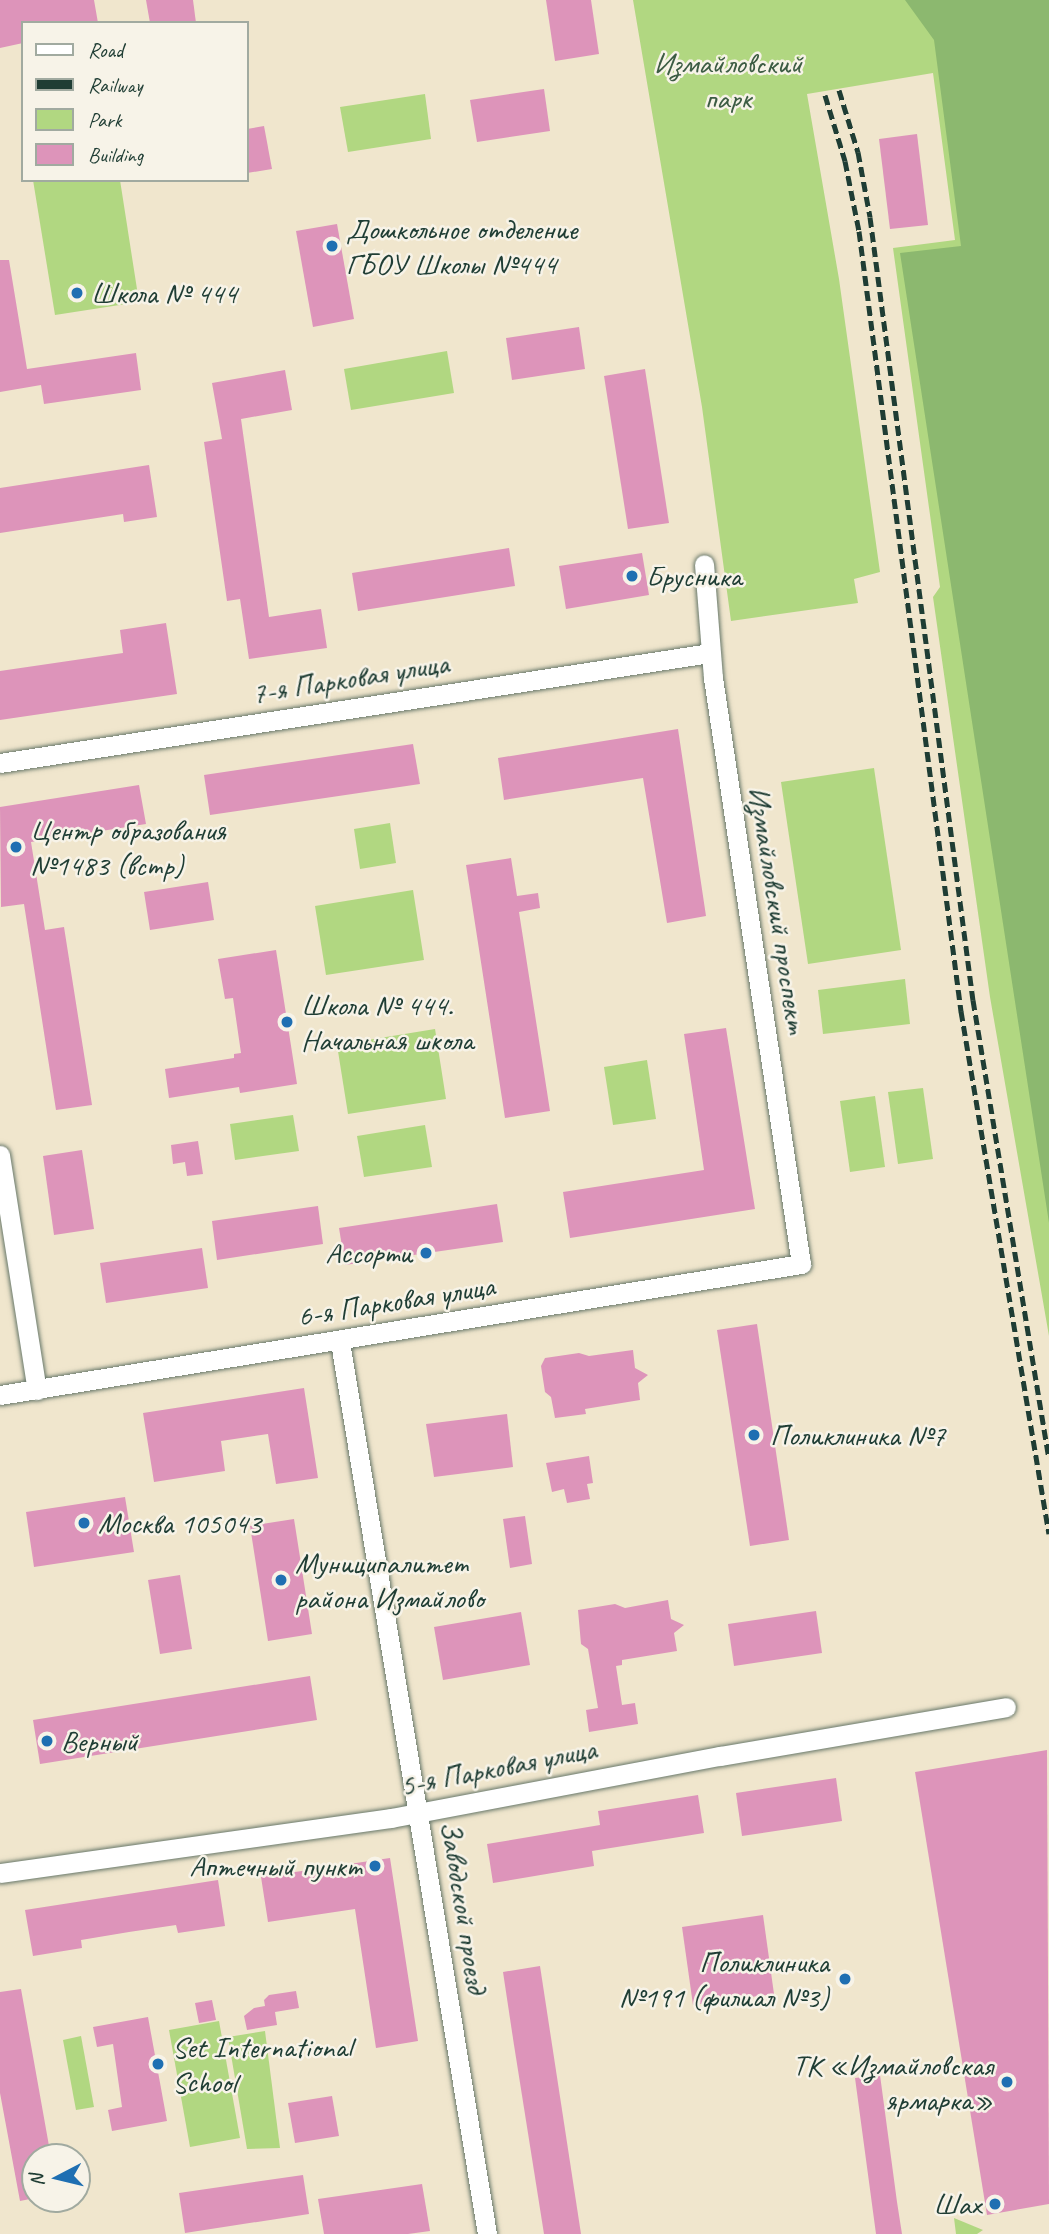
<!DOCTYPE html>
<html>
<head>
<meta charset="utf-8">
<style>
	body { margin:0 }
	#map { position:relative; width:1049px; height:2234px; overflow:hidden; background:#f0e6cd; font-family:Caveat,sans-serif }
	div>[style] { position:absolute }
	.green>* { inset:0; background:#b1d781 }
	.forest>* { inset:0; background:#8cb86f }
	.building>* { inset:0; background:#dd94ba }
	.roads { filter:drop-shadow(0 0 2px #68786a) drop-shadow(0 0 2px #68786a) }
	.minor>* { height:19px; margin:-9.5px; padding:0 9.5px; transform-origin:9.5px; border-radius:9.5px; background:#fff }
	.rail>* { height:5px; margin-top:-2.5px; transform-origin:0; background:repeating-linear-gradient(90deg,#1f3d34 0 10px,transparent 0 15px) }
	.dots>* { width:19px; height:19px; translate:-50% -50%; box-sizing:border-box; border:4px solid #f7f3e8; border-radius:50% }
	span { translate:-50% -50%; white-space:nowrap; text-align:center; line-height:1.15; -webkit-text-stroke:5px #f7f3e8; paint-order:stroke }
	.park-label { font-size:30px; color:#3c5c43 }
	.poi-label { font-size:30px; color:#1f3d34 }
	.left { translate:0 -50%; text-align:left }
	.right { translate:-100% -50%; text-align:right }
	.street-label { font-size:30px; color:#1f3d34 }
	.legend { position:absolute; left:21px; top:21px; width:228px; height:161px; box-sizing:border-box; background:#f7f3e8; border:2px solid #a1aaa0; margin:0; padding:9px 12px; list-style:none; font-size:21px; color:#1f3d34 }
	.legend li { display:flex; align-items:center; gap:14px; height:35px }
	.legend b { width:35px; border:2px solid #a1aaa0 }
	.north { position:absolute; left:21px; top:2143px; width:70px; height:70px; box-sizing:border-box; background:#f7f3e8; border:2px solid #a1aaa0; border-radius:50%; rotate:263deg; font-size:19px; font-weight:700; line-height:28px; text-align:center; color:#1f3d34 }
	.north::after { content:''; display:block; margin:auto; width:24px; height:32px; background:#1f6fb2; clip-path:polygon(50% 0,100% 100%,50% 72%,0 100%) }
</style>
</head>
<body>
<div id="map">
	<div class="green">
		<div style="clip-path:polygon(633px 0,1049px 0,1049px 1336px,990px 997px,933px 597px,940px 587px,893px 248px,955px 240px,933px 73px,807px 94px,839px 279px,880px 572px,854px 579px,858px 603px,731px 621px,702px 407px)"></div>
		<div style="clip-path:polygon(425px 94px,431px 139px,348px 152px,340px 107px)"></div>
		<div style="clip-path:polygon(33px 180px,120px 180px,139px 302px,55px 315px)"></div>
		<div style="clip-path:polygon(447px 351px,454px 393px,351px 410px,344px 369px)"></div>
		<div style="clip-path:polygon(874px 768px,901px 950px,808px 964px,781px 782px)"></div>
		<div style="clip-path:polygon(390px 823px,396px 863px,360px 869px,354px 829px)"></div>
		<div style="clip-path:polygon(413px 890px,424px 960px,326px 975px,315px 906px)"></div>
		<div style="clip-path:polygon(905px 979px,910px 1024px,823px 1034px,818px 990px)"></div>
		<div style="clip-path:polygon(435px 1029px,446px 1099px,348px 1114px,337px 1045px)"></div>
		<div style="clip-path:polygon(647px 1060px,656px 1119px,613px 1125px,604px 1067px)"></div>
		<div style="clip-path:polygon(923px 1088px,933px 1159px,898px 1164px,888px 1092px)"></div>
		<div style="clip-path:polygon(875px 1096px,885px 1167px,850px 1172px,840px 1101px)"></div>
		<div style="clip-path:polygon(293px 1115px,299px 1151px,235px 1160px,230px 1124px)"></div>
		<div style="clip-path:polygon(425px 1125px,432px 1167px,364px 1177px,357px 1136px)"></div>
		<div style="clip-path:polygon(219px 2021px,240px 2138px,190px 2147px,169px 2030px)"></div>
		<div style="clip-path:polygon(265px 2031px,280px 2148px,247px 2149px,228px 2037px)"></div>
		<div style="clip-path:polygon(81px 2036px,94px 2107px,76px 2110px,63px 2040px)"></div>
		<div style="clip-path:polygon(954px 2218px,983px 2230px,977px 2234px,956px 2234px)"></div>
	</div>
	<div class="forest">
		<div style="clip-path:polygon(905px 0,1049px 0,1049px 1223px,900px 253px,961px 246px,934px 40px)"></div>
	</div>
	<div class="building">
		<div style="clip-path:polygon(0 0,94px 0,98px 23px,23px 23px,23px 43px,0 48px)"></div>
		<div style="clip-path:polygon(146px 0,193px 0,196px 23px,150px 23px)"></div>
		<div style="clip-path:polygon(546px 0,591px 0,599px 54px,555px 61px)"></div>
		<div style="clip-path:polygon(544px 89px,550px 131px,477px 142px,470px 100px)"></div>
		<div style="clip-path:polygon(264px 126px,272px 169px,247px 173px,247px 129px)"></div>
		<div style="clip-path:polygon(917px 134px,928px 225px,890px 229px,879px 139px)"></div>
		<div style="clip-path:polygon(337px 224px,354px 319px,313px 327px,296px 231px)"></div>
		<div style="clip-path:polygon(0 260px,9px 260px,27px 369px,136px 353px,141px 390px,44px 404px,41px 385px,0 392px)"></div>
		<div style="clip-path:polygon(579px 327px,585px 369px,512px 380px,506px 338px)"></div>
		<div style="clip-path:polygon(645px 369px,669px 523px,628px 529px,604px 376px)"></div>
		<div style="clip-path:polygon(285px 370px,292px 410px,241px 419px,269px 617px,321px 609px,327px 648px,249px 659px,240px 599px,227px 601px,204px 442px,222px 439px,212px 383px)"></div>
		<div style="clip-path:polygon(149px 465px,157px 517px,124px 522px,123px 514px,0 533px,0 488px)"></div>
		<div style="clip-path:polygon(509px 548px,515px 586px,358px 611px,352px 573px)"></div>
		<div style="clip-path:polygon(642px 553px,649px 595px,566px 609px,559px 566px)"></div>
		<div style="clip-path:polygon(166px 623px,177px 694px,0 720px,0 671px,123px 653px,120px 630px)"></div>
		<div style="clip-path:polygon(678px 729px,706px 916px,667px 923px,643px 778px,504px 800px,498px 758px)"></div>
		<div style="clip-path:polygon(413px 744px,420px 784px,210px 815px,204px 775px)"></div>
		<div style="clip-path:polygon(139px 785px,146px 824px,31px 842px,45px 930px,64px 927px,92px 1105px,56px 1110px,24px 904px,1px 907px,0 807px)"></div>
		<div style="clip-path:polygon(511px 858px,517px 896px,538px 893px,540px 908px,519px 912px,550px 1111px,505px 1118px,466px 865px)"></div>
		<div style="clip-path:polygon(208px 882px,214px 920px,150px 930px,144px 892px)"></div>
		<div style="clip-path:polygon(276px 950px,297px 1084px,240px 1093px,239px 1087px,169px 1098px,165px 1069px,234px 1058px,234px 1054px,241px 1053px,233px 998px,225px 999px,218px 959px)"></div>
		<div style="clip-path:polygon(726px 1028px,755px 1209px,570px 1238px,563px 1192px,704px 1170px,684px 1034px)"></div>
		<div style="clip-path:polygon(198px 1141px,203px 1174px,187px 1176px,185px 1162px,173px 1164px,171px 1145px)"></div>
		<div style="clip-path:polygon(82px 1150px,94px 1229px,54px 1235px,43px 1156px)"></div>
		<div style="clip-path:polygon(497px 1204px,503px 1242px,345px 1265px,339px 1228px)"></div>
		<div style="clip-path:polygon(318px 1206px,323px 1244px,217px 1260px,212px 1221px)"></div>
		<div style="clip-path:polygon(202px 1248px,208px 1288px,106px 1303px,100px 1263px)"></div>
		<div style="clip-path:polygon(757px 1324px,789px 1540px,750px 1546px,717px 1330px)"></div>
		<div style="clip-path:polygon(633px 1350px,635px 1368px,648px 1375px,638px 1383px,640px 1400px,585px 1409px,586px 1414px,555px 1418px,551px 1397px,545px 1392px,541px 1366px,545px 1358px,579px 1353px,589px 1356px)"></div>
		<div style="clip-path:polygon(304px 1388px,318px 1478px,276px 1484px,268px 1434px,221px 1441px,225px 1471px,154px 1482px,143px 1413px)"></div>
		<div style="clip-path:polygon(507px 1414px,513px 1467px,434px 1477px,426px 1424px)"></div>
		<div style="clip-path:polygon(589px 1456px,593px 1483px,587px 1484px,590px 1499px,567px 1503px,564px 1489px,552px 1492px,546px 1463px)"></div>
		<div style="clip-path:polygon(125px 1497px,134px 1552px,34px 1567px,26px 1512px)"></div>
		<div style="clip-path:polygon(525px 1516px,532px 1564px,510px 1568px,503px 1519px)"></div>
		<div style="clip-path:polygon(294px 1519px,312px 1634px,268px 1641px,250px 1526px)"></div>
		<div style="clip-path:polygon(180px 1575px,192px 1649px,160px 1654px,148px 1580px)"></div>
		<div style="clip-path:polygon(668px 1600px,671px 1619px,684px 1625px,674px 1633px,677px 1651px,622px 1660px,622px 1665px,616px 1666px,622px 1705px,635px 1703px,638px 1724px,589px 1732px,586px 1710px,598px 1708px,588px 1649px,581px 1644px,578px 1610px,615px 1604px,625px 1608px)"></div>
		<div style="clip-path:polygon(816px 1611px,822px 1653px,734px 1666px,728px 1624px)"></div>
		<div style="clip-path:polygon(521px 1612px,530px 1665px,443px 1680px,434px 1627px)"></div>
		<div style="clip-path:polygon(310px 1676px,317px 1720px,40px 1764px,33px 1720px)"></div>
		<div style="clip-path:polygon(1047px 1750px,1049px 2204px,987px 2215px,915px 1772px)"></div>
		<div style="clip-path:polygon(836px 1778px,842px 1821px,742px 1836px,736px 1793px)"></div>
		<div style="clip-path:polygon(698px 1795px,704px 1833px,592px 1851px,594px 1866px,493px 1883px,487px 1844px,600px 1825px,598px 1811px)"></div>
		<div style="clip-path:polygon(390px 1858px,418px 2041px,376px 2048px,355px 1909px,268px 1922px,261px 1877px)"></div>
		<div style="clip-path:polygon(218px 1880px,225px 1926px,178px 1933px,176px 1925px,129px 1932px,81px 1940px,82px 1948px,33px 1956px,25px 1910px)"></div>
		<div style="clip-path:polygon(763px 1915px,774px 1994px,693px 2005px,682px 1927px)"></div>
		<div style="clip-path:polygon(540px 1966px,581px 2234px,544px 2234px,514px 2045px,503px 1972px)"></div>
		<div style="clip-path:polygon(21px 1989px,51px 2157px,35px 2157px,35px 2198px,20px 2201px,0 2093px,0 1992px)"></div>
		<div style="clip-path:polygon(296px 1991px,299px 2008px,275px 2012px,277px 2025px,247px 2030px,244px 2016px,254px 2008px,265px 2006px,264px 2000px,269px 1995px)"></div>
		<div style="clip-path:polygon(212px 2000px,216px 2020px,199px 2023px,195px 2003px)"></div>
		<div style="clip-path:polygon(148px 2017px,167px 2121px,112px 2131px,108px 2110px,122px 2107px,113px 2044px,97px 2047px,93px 2027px)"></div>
		<div style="clip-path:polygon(880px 2075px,897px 2202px,902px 2234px,876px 2234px,855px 2078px)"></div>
		<div style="clip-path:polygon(332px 2096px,339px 2136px,295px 2143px,288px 2103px)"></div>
		<div style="clip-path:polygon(303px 2175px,309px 2214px,185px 2233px,179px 2193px)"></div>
		<div style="clip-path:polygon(422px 2184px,430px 2231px,408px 2234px,324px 2234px,318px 2199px)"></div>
	</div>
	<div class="roads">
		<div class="minor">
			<div style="left:0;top:763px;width:718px;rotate:-8.81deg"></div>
			<div style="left:0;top:1155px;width:238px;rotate:81.1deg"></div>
			<div style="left:340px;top:1342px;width:904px;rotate:80.64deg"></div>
			<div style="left:0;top:1395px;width:812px;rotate:-9.29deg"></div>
			<div style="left:801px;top:1264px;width:593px;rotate:-98.54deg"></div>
			<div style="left:713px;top:678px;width:114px;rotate:-94.5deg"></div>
			<div style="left:0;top:1873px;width:395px;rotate:-8deg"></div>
			<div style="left:391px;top:1818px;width:335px;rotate:-10.7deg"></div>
			<div style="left:720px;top:1756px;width:290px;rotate:-9.7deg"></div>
		</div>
	</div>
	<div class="rail">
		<div style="left:839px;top:90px;width:65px;rotate:73deg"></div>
		<div style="left:858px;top:152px;width:66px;rotate:79.5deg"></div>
		<div style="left:870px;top:217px;width:790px;rotate:82.51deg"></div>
		<div style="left:973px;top:1000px;width:464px;rotate:80.6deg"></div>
		<div style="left:825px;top:95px;width:69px;rotate:73.1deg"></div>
		<div style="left:845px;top:161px;width:71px;rotate:78.7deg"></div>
		<div style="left:859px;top:231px;width:787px;rotate:82.55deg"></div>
		<div style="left:961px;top:1011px;width:530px;rotate:80.45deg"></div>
	</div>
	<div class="dots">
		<div style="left:332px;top:246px;background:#1f6fb2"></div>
		<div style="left:77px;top:293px;background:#1f6fb2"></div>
		<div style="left:632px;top:576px;background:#1f6fb2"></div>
		<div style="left:16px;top:847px;background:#1f6fb2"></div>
		<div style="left:287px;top:1022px;background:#1f6fb2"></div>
		<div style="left:426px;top:1253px;background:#1f6fb2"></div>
		<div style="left:754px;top:1435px;background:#1f6fb2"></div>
		<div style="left:84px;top:1523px;background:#1f6fb2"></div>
		<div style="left:281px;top:1580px;background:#1f6fb2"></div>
		<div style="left:47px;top:1741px;background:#1f6fb2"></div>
		<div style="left:375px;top:1866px;background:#1f6fb2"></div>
		<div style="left:845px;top:1979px;background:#1f6fb2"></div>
		<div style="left:158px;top:2064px;background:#1f6fb2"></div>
		<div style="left:1007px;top:2082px;background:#1f6fb2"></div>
		<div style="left:995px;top:2204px;background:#1f6fb2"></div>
	</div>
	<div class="park-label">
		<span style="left:728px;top:80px">Измайловский<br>парк</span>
	</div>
	<div class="poi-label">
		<span class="left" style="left:346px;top:246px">Дошкольное отделение<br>ГБОУ Школы №444</span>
		<span class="left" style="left:91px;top:293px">Школа № 444</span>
		<span class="left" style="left:646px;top:576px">Брусника</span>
		<span class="left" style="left:30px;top:847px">Центр образования<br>№1483 (встр)</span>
		<span class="left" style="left:301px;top:1022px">Школа № 444.<br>Начальная школа</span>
		<span class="right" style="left:412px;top:1253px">Ассорти</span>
		<span class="left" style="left:770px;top:1435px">Поликлиника №7</span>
		<span class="left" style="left:98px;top:1523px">Москва 105043</span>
		<span class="left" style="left:295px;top:1580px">Муниципалитет<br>района Измайлово</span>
		<span class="left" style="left:61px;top:1741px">Верный</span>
		<span class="right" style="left:361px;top:1866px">Аптечный пункт</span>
		<span class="right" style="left:829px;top:1979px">Поликлиника<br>№191 (филиал №3)</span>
		<span class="left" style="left:172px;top:2064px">Set International<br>School</span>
		<span class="right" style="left:993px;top:2082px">ТК «Измайловская<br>ярмарка»</span>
		<span class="right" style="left:981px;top:2204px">Шах</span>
	</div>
	<div class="street-label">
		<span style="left:350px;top:678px;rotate:-9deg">7-я Парковая улица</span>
		<span style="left:778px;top:910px;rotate:81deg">Измайловский проспект</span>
		<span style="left:396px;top:1301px;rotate:-9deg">6-я Парковая улица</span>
		<span style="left:498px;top:1767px;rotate:-11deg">5-я Парковая улица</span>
		<span style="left:464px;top:1907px;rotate:81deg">Заводской проезд</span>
	</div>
	<ul class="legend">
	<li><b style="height:9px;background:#fff"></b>Road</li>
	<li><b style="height:9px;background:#1f3d34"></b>Railway</li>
	<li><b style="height:19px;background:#b1d781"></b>Park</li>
	<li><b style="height:19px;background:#dd94ba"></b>Building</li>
	</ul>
	<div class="north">N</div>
</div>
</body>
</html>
